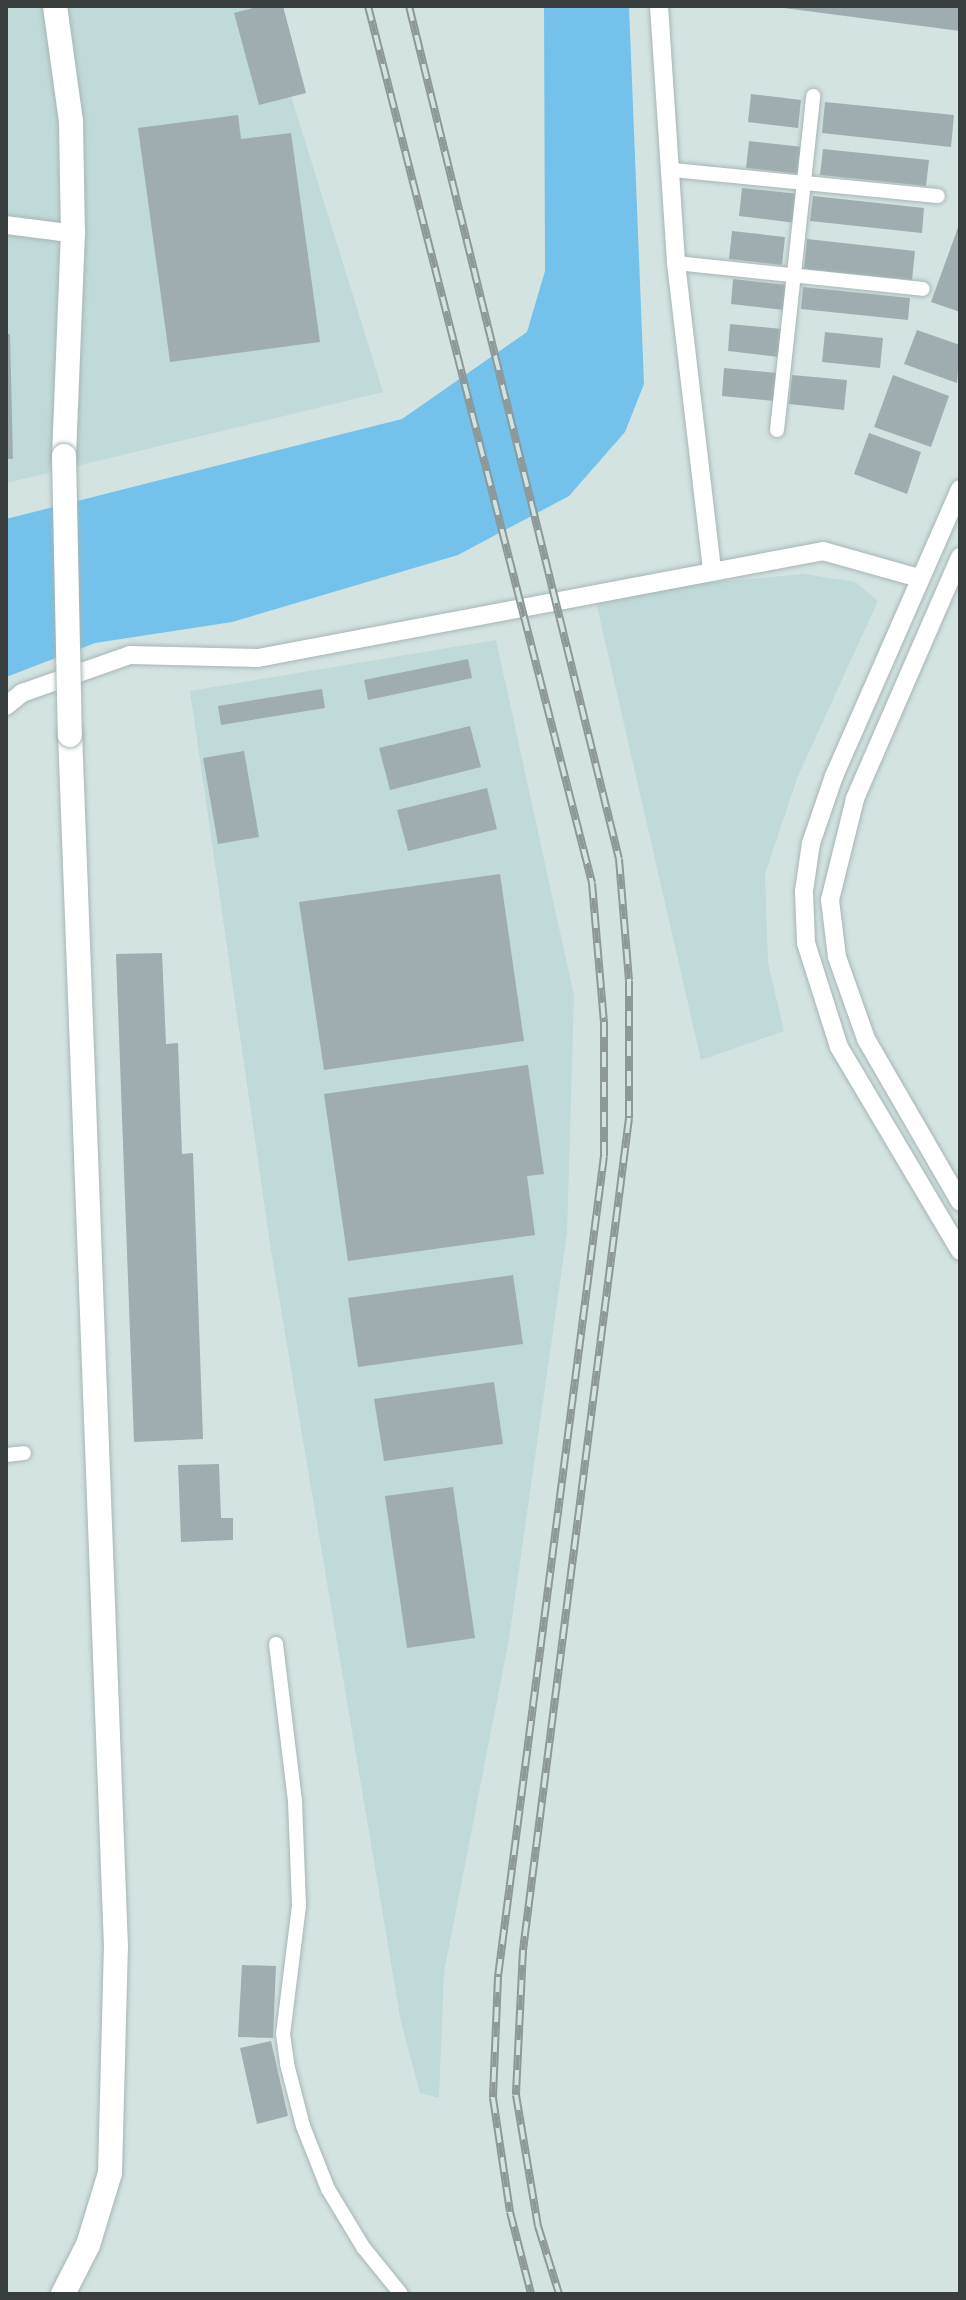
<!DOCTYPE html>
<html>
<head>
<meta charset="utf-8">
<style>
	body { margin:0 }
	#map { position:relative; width:966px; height:2300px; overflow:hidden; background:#d3e3e2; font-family:"Open Sans",sans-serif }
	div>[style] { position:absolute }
	.built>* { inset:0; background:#c0d9d9 }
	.water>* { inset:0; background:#74c2eb }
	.building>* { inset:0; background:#9fadb0 }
	.roads { filter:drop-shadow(0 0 2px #a6b5b5) drop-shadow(0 0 2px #a6b5b5) }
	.street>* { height:14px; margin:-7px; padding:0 7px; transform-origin:7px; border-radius:7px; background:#fff }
	.secondary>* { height:18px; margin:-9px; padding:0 9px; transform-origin:9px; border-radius:9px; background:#fff }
	.highway>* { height:24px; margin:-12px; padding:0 12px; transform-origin:12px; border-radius:12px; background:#fff }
	.rail>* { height:8px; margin-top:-4px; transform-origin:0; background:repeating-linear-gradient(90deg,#d3e3e2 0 15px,#8d9898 0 30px); box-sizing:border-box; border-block:2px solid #8d9898 }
	.bridges { filter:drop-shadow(0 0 2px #a6b5b5) drop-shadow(0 0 2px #a6b5b5) }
	.highway-bridge>* { height:24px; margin:-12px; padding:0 12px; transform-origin:12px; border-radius:12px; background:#fff }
	span { translate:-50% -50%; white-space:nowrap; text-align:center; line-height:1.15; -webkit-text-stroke:6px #d3e3e2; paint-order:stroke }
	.frame { position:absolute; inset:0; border:8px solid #383e3e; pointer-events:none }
</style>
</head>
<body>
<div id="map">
	<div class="built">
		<div style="clip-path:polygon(6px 6px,263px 6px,383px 392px,6px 483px)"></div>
		<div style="clip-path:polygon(804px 574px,855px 582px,878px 601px,798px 776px,765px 874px,768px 963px,784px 1031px,701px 1060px,594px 593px)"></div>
		<div style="clip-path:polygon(496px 640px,574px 996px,567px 1233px,509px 1639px,444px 1972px,439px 2098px,420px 2093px,401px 2022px,271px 1250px,190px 691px)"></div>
	</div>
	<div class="water">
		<div style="clip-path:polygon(544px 6px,629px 6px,644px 384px,625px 432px,569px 496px,458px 555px,232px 622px,95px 643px,6px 677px,6px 519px,402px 419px,527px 332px,545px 271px)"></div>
	</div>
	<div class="building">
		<div style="clip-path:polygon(261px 6px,283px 6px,306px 93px,259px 105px,234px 13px)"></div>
		<div style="clip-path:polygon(784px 6px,960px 6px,960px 31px,784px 8px)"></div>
		<div style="clip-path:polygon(751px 94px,801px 100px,798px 128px,748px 122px)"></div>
		<div style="clip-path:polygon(825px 102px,954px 115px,951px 147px,822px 133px)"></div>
		<div style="clip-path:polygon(238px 115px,241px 139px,291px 133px,320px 342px,170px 362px,138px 128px)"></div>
		<div style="clip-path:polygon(749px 141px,803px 147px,801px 174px,746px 168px)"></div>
		<div style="clip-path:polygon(823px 149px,929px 160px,926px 186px,820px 175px)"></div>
		<div style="clip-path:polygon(742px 188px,799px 194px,796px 223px,739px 216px)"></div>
		<div style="clip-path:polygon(813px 196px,924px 208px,922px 233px,810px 221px)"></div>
		<div style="clip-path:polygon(960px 222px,960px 312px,931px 302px)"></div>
		<div style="clip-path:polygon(732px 231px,785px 237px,782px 265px,729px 259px)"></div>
		<div style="clip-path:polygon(807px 239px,915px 251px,912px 280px,804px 269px)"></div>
		<div style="clip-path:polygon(733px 279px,786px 285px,784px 310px,731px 304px)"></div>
		<div style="clip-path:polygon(803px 287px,910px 298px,908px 320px,801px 309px)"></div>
		<div style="clip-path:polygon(730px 324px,782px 329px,779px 357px,728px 351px)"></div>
		<div style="clip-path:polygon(917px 330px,960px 345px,957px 383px,904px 364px)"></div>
		<div style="clip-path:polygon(825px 332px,883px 338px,880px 368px,822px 362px)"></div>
		<div style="clip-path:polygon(6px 334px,10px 334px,13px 459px,6px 459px)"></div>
		<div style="clip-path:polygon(724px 368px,777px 373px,774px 401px,722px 396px)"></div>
		<div style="clip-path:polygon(792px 375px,847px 380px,844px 410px,789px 404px)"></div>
		<div style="clip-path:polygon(893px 375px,949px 396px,931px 447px,874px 427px)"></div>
		<div style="clip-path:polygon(869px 433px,921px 452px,907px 494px,854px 474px)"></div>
		<div style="clip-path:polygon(468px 659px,472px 678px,368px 700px,364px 680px)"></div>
		<div style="clip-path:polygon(322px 689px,325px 708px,221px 725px,218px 706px)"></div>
		<div style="clip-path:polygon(470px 726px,481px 767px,390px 790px,379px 748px)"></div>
		<div style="clip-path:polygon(244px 751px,259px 837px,218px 844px,203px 758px)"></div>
		<div style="clip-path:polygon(487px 788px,497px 829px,408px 851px,397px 810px)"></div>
		<div style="clip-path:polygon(500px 874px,524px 1041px,324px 1070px,299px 902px)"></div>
		<div style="clip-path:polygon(162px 953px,166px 1044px,178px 1043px,182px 1154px,193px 1153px,203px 1439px,134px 1442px,116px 954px)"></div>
		<div style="clip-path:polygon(528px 1065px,544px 1174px,527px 1176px,535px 1235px,348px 1261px,324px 1094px)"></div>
		<div style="clip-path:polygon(513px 1275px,523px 1344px,358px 1367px,348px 1298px)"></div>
		<div style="clip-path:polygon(494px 1382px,503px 1444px,384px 1461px,374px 1399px)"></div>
		<div style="clip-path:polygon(219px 1464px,221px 1518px,233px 1518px,233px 1540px,181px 1542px,178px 1465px)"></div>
		<div style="clip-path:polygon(453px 1487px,475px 1638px,407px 1648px,385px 1496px)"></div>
		<div style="clip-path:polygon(242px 1965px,276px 1966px,273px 2038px,238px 2037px)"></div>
		<div style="clip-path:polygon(271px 2041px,288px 2116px,257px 2124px,240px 2048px)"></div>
	</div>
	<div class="roads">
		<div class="street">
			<div style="left:672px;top:170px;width:267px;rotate:5.6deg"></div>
			<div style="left:676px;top:263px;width:248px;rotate:6deg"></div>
			<div style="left:777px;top:430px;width:336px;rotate:-83.8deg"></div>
			<div style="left:6px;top:1455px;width:18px;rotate:-6deg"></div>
			<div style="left:276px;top:1644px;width:158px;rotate:83.1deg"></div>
			<div style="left:295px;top:1801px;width:105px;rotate:87.8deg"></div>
			<div style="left:299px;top:1906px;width:129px;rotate:97.1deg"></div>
			<div style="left:283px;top:2034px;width:30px;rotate:82deg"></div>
			<div style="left:287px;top:2064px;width:64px;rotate:75.5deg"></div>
			<div style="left:303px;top:2126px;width:68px;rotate:68.4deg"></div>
			<div style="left:328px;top:2189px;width:68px;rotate:58.9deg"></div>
			<div style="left:363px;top:2247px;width:60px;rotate:51deg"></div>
		</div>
		<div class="secondary">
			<div style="left:659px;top:6px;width:258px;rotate:86.2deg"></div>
			<div style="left:676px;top:263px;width:309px;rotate:83.3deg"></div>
			<div style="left:6px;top:225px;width:55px;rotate:7.3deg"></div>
			<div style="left:960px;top:489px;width:313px;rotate:113.7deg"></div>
			<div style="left:834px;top:776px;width:71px;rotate:108.9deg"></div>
			<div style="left:811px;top:843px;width:49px;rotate:98.3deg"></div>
			<div style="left:804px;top:891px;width:52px;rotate:87.8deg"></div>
			<div style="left:806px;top:943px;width:109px;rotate:72.4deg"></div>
			<div style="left:839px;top:1047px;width:237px;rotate:59.3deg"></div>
			<div style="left:960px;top:557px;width:264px;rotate:113.5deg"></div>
			<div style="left:855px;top:799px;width:104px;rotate:103.9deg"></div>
			<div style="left:830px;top:900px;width:57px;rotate:83deg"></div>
			<div style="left:837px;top:957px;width:87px;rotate:70.5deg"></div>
			<div style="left:866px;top:1039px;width:188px;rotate:60deg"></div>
			<div style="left:6px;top:706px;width:21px;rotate:-39deg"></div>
			<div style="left:22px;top:693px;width:114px;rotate:-19.4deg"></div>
			<div style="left:130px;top:655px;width:128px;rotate:1.3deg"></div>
			<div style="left:258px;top:658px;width:575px;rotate:-10.72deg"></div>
			<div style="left:823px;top:551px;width:100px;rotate:15.7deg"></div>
		</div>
		<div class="highway">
			<div style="left:55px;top:6px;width:117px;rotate:82.1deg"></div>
			<div style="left:71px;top:122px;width:110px;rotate:89deg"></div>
			<div style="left:73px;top:232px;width:224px;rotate:92.3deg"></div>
			<div style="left:63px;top:2294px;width:55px;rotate:-63deg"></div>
			<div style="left:88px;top:2245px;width:75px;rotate:-73deg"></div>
			<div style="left:110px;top:2173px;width:226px;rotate:-88.5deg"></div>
			<div style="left:116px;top:1947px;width:1213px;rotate:-92.17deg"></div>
		</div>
	</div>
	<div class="rail">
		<div style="left:368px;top:6px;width:905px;rotate:75.67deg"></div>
		<div style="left:592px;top:883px;width:140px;rotate:85.1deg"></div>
		<div style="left:604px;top:1022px;width:134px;rotate:90deg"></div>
		<div style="left:604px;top:1156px;width:828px;rotate:97.36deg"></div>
		<div style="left:498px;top:1977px;width:121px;rotate:92.4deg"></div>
		<div style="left:493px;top:2098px;width:115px;rotate:81.5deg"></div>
		<div style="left:510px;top:2212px;width:85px;rotate:75.6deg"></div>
		<div style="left:409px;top:6px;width:878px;rotate:76.17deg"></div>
		<div style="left:619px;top:859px;width:122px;rotate:85.3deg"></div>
		<div style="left:629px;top:981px;width:137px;rotate:90deg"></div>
		<div style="left:629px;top:1118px;width:839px;rotate:97.26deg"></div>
		<div style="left:523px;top:1950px;width:145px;rotate:92.8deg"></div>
		<div style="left:516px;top:2095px;width:133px;rotate:80.5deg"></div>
		<div style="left:538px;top:2226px;width:71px;rotate:72.8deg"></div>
	</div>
	<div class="bridges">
		<div class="highway-bridge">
			<div style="left:64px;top:456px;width:279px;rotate:88.8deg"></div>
		</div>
	</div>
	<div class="frame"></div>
</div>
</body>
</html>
